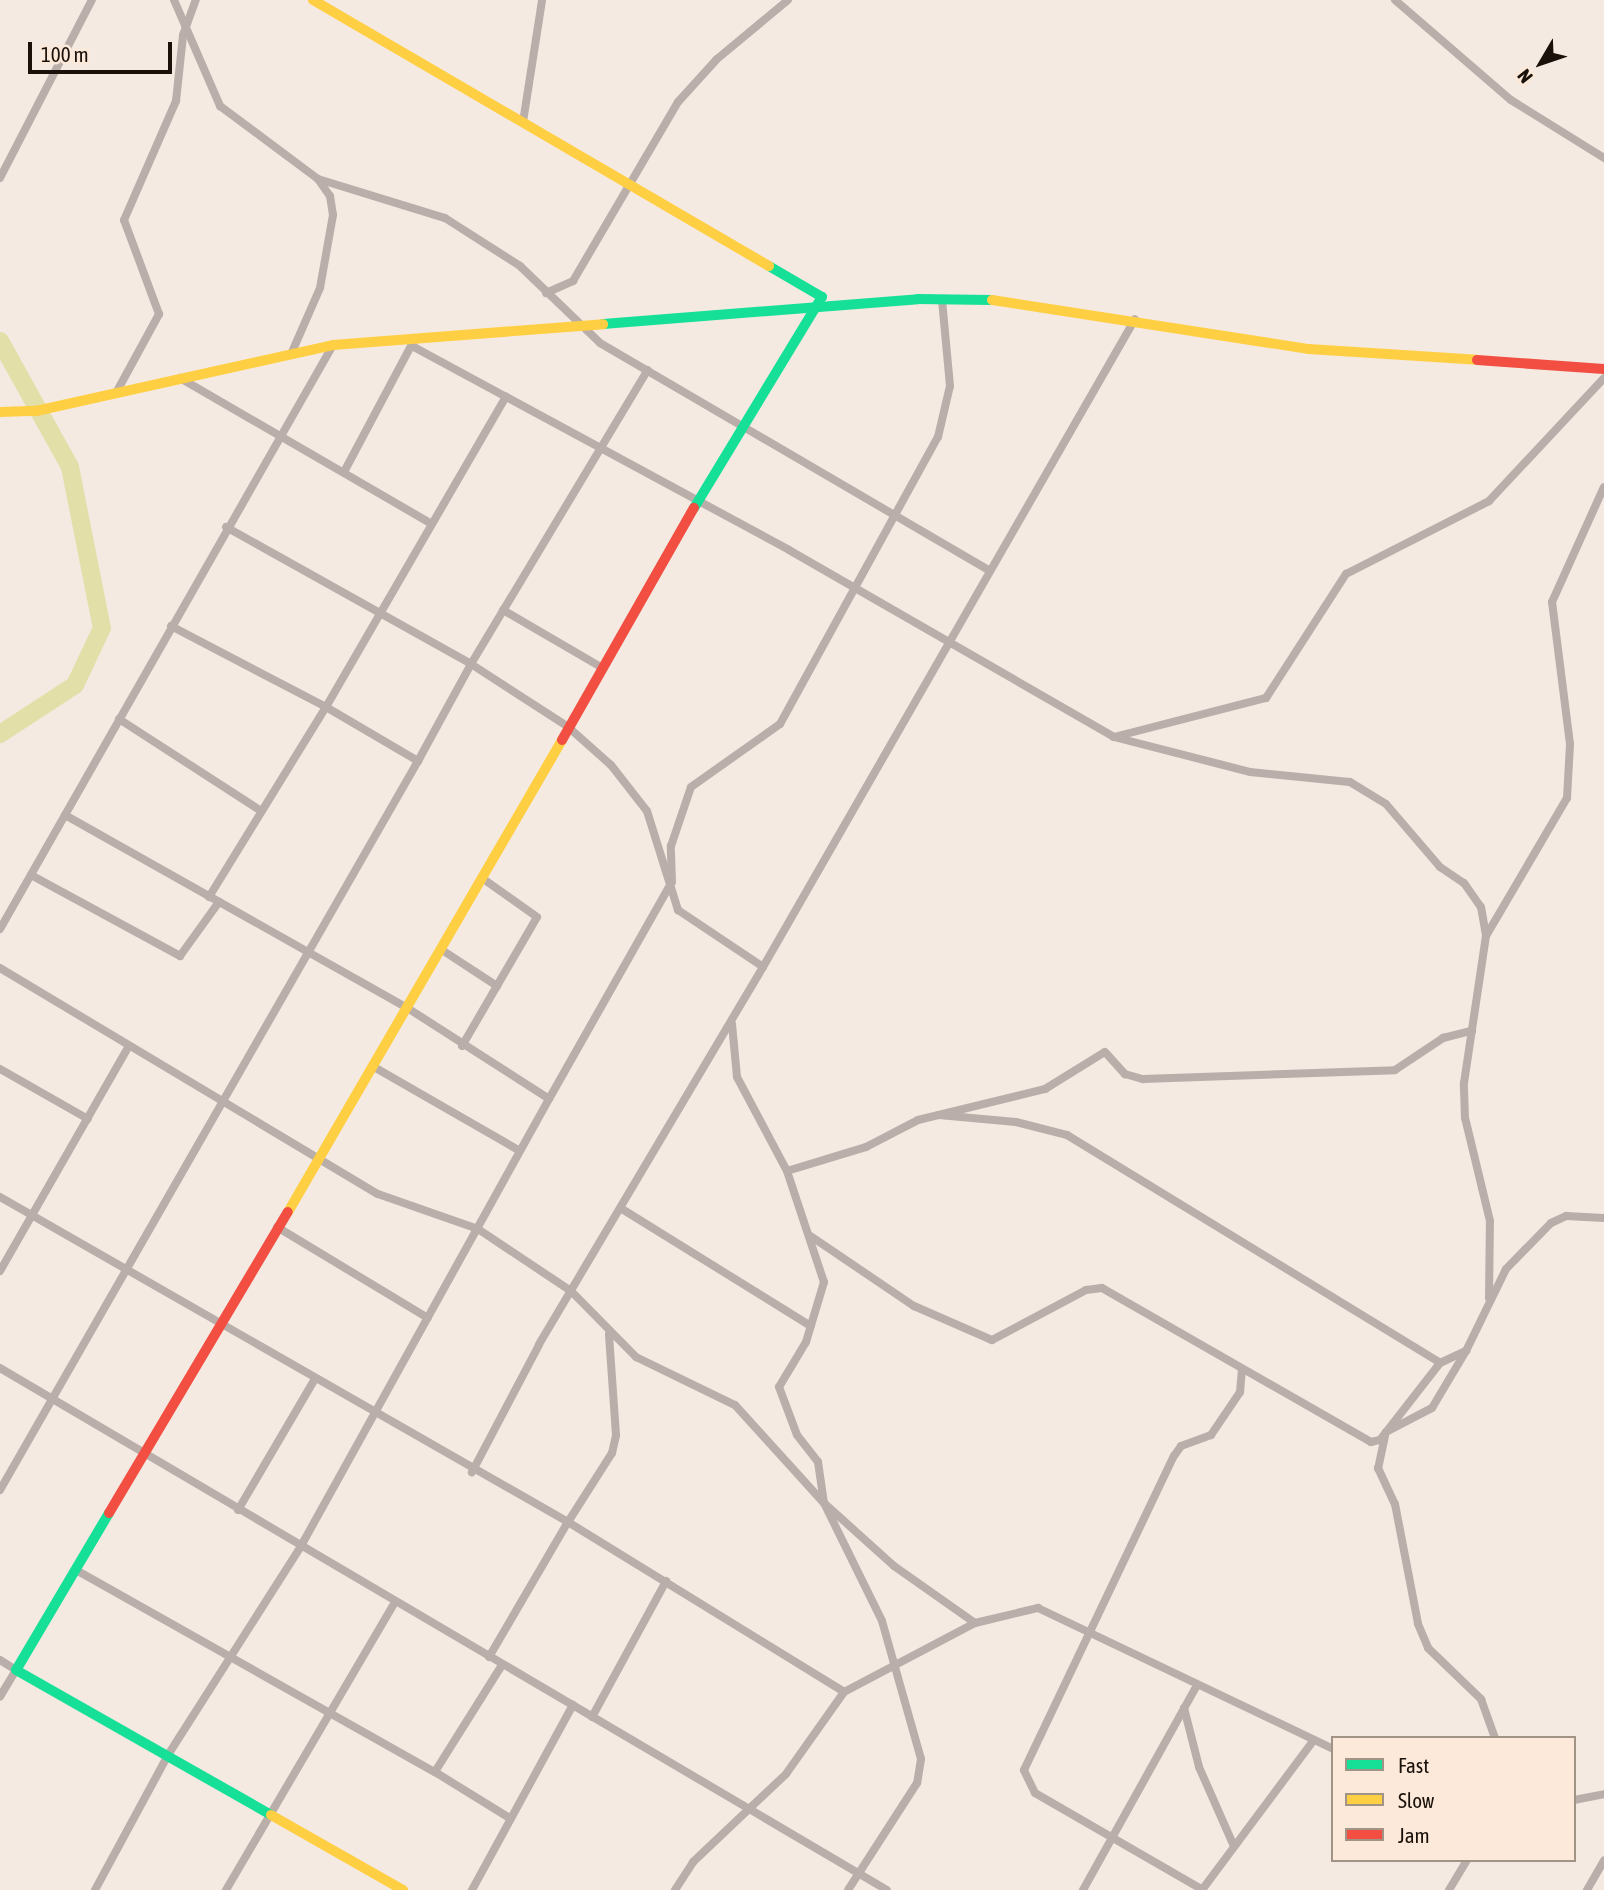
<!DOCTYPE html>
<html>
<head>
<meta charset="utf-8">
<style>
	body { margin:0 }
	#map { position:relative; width:1604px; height:1890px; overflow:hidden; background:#f4eae1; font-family:"Asap Condensed",sans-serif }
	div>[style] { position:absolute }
	.river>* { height:18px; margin:-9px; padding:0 9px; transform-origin:9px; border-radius:9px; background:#e2dfa8 }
	.street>* { height:8px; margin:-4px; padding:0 4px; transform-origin:4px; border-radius:4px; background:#baaeaa }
	.fast>* { height:10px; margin:-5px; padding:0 5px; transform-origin:5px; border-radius:5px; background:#16e098 }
	.slow>* { height:10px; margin:-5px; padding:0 5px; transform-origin:5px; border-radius:5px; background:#ffcf43 }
	.jam>* { height:10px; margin:-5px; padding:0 5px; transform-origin:5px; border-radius:5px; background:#f24e42 }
	span { translate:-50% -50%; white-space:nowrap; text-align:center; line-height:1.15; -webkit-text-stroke:6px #fce9d9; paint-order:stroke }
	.legend { position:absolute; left:1331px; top:1736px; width:245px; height:126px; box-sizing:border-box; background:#fce9d9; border:2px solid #a19386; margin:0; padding:9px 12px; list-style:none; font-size:21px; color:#19110a }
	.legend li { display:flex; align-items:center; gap:14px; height:35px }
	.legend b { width:35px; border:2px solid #a19386 }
	.north { position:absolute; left:1506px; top:28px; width:70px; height:70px; -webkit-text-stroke:5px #fce9d9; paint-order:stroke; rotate:231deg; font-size:19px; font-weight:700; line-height:28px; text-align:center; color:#19110a }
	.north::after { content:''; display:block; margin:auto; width:24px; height:32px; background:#19110a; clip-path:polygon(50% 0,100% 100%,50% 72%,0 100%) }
	.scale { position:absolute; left:28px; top:42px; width:144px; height:32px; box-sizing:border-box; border:4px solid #19110a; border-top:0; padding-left:9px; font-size:21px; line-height:24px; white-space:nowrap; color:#19110a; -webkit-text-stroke:5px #fce9d9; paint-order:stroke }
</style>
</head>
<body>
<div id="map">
	<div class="river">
		<div style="left:0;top:341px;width:144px;rotate:60.9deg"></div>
		<div style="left:70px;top:467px;width:164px;rotate:78.8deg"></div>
		<div style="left:102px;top:628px;width:63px;rotate:115.3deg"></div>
		<div style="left:75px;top:685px;width:90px;rotate:146.8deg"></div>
	</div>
	<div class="street">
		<div style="left:174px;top:0;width:116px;rotate:66.5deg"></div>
		<div style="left:220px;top:106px;width:122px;rotate:36.7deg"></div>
		<div style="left:318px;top:179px;width:21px;rotate:55deg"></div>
		<div style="left:330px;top:196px;width:19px;rotate:81deg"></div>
		<div style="left:333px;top:215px;width:74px;rotate:100.1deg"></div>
		<div style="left:320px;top:288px;width:70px;rotate:113.6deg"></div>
		<div style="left:1395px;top:0;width:153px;rotate:40.8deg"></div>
		<div style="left:1511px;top:100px;width:110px;rotate:31.9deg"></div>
		<div style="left:523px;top:122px;width:123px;rotate:-81.1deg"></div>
		<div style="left:0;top:178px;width:200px;rotate:-62.7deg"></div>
		<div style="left:318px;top:179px;width:133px;rotate:17.1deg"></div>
		<div style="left:445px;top:218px;width:89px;rotate:32.6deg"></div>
		<div style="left:520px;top:266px;width:111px;rotate:43.9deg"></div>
		<div style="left:600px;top:343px;width:448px;rotate:30.3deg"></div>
		<div style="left:546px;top:293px;width:30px;rotate:-24deg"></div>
		<div style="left:573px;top:281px;width:208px;rotate:-59.6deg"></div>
		<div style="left:678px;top:102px;width:58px;rotate:-47.8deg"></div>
		<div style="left:717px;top:59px;width:92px;rotate:-39.7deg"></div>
		<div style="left:412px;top:346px;width:429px;rotate:28.4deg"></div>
		<div style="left:789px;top:550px;width:375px;rotate:29.9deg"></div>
		<div style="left:1114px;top:737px;width:140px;rotate:14.4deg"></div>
		<div style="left:1250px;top:772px;width:100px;rotate:5.7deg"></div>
		<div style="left:1350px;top:782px;width:42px;rotate:31.4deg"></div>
		<div style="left:1386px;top:804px;width:83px;rotate:49.4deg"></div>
		<div style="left:1440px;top:867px;width:29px;rotate:34deg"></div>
		<div style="left:1464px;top:883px;width:29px;rotate:55deg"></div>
		<div style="left:1481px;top:907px;width:29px;rotate:80deg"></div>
		<div style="left:180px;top:378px;width:291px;rotate:30.1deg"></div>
		<div style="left:116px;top:393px;width:90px;rotate:-61.4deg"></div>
		<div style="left:159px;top:314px;width:100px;rotate:-110.4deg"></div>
		<div style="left:124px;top:220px;width:130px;rotate:-66.4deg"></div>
		<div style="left:176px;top:101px;width:66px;rotate:-83.9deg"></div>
		<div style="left:183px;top:35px;width:37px;rotate:-70deg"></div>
		<div style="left:344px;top:472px;width:147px;rotate:-62deg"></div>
		<div style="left:226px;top:527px;width:281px;rotate:29.2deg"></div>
		<div style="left:471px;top:664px;width:343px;rotate:-59deg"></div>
		<div style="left:503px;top:610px;width:113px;rotate:30.2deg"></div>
		<div style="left:171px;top:626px;width:175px;rotate:27.6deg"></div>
		<div style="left:326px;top:707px;width:359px;rotate:-59.9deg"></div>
		<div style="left:119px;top:719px;width:169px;rotate:32.9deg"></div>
		<div style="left:1114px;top:737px;width:157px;rotate:-14.4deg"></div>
		<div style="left:1266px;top:698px;width:148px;rotate:-57.2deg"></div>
		<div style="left:1346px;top:574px;width:161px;rotate:-27deg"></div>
		<div style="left:1489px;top:501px;width:168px;rotate:-46.9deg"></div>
		<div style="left:65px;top:815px;width:395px;rotate:29.4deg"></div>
		<div style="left:409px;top:1009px;width:166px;rotate:32.7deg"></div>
		<div style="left:549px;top:1099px;width:249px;rotate:-60.5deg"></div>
		<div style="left:672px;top:882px;width:36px;rotate:-92deg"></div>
		<div style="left:671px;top:846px;width:62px;rotate:-71.3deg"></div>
		<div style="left:691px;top:787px;width:109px;rotate:-35.3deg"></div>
		<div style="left:780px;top:724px;width:328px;rotate:-61.2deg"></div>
		<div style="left:938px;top:437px;width:52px;rotate:-76.8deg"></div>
		<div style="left:950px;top:386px;width:87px;rotate:-95.3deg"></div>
		<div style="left:31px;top:875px;width:170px;rotate:28.5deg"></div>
		<div style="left:180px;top:956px;width:67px;rotate:-54.2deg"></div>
		<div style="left:209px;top:897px;width:223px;rotate:-58.4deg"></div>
		<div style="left:326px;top:707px;width:107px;rotate:30.4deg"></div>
		<div style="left:418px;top:761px;width:111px;rotate:-61.3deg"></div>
		<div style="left:471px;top:664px;width:114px;rotate:32.9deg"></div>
		<div style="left:567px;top:726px;width:59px;rotate:41.6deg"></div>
		<div style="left:611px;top:765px;width:58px;rotate:52deg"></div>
		<div style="left:647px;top:811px;width:104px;rotate:72.6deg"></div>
		<div style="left:678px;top:910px;width:102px;rotate:33.8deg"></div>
		<div style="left:763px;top:967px;width:439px;rotate:120.7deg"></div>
		<div style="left:539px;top:1345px;width:144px;rotate:117.8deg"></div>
		<div style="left:0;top:929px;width:672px;rotate:-60.31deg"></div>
		<div style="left:442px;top:950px;width:66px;rotate:33.2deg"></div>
		<div style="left:763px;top:967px;width:747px;rotate:-60.14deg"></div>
		<div style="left:0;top:968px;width:440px;rotate:30.9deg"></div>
		<div style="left:378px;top:1194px;width:106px;rotate:19.3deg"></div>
		<div style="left:478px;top:1229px;width:112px;rotate:33.7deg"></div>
		<div style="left:571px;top:1291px;width:93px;rotate:45.4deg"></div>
		<div style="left:636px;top:1357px;width:110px;rotate:25.9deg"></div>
		<div style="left:735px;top:1405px;width:132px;rotate:47.8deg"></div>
		<div style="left:824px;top:1503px;width:94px;rotate:42deg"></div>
		<div style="left:894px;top:1566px;width:99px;rotate:35.1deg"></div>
		<div style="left:732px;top:1024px;width:53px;rotate:84.6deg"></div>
		<div style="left:737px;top:1077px;width:106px;rotate:62deg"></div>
		<div style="left:787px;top:1171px;width:117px;rotate:71.6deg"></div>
		<div style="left:824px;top:1282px;width:63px;rotate:106.7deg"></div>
		<div style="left:806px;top:1342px;width:52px;rotate:121deg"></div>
		<div style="left:779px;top:1387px;width:51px;rotate:69.4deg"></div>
		<div style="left:797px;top:1435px;width:34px;rotate:52deg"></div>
		<div style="left:818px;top:1462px;width:41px;rotate:81.7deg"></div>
		<div style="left:824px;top:1503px;width:131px;rotate:63.8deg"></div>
		<div style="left:882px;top:1621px;width:143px;rotate:74.2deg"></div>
		<div style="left:921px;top:1759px;width:24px;rotate:99deg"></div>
		<div style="left:917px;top:1783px;width:127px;rotate:122.8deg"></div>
		<div style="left:462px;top:1046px;width:149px;rotate:-59.8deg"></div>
		<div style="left:537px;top:917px;width:67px;rotate:-144.7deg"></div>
		<div style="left:374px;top:1067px;width:168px;rotate:29.9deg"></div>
		<div style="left:0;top:1069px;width:101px;rotate:29.6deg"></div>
		<div style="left:939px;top:1115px;width:77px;rotate:5.2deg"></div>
		<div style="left:1016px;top:1122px;width:53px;rotate:14.3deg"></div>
		<div style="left:1067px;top:1135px;width:437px;rotate:31.4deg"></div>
		<div style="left:787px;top:1171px;width:83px;rotate:-16.9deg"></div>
		<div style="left:866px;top:1147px;width:59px;rotate:-27.4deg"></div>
		<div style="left:918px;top:1120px;width:131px;rotate:-13.7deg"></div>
		<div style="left:1045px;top:1089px;width:70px;rotate:-31.7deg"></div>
		<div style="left:1105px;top:1052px;width:30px;rotate:48deg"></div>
		<div style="left:1125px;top:1074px;width:19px;rotate:16deg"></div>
		<div style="left:1143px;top:1079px;width:252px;rotate:-2deg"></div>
		<div style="left:1395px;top:1070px;width:58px;rotate:-33.7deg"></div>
		<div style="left:1443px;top:1038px;width:30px;rotate:-14deg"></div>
		<div style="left:0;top:1197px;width:654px;rotate:29.78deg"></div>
		<div style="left:568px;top:1522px;width:82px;rotate:-57.5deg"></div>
		<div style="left:612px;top:1453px;width:18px;rotate:-77deg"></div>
		<div style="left:616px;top:1435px;width:101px;rotate:-94deg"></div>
		<div style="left:622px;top:1209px;width:222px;rotate:31.8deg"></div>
		<div style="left:277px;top:1227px;width:176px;rotate:31.1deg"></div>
		<div style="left:809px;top:1235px;width:127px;rotate:34.1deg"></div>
		<div style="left:914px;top:1306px;width:85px;rotate:23.6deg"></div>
		<div style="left:992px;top:1340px;width:106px;rotate:-28deg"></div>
		<div style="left:1086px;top:1290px;width:16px;rotate:-7deg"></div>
		<div style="left:1102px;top:1288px;width:310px;rotate:29.8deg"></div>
		<div style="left:1371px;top:1442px;width:9px;rotate:-13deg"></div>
		<div style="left:1380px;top:1440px;width:98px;rotate:-52.1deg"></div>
		<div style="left:1440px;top:1363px;width:29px;rotate:-25deg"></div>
		<div style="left:1466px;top:1351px;width:91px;rotate:-64deg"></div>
		<div style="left:1506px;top:1269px;width:64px;rotate:-45.6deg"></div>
		<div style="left:1551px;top:1223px;width:17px;rotate:-25deg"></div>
		<div style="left:1566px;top:1216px;width:38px;rotate:3deg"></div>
		<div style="left:0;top:1271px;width:259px;rotate:-60.2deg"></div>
		<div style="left:1489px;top:1298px;width:77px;rotate:-89.3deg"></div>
		<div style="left:1490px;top:1221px;width:106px;rotate:-103.6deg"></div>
		<div style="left:1465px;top:1118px;width:35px;rotate:-92deg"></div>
		<div style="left:1464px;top:1083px;width:149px;rotate:-81.5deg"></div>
		<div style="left:1486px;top:936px;width:160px;rotate:-59.6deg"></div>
		<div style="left:1567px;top:798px;width:54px;rotate:-86.8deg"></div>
		<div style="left:1570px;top:744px;width:143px;rotate:-97.2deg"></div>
		<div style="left:1552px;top:602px;width:126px;rotate:-65.7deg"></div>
		<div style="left:0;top:1368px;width:1029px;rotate:30.48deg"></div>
		<div style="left:1386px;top:1432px;width:52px;rotate:-27.6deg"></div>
		<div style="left:1432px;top:1408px;width:66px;rotate:-59.2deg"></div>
		<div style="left:1385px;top:1436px;width:33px;rotate:102deg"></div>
		<div style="left:1378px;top:1468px;width:40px;rotate:65deg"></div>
		<div style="left:1395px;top:1504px;width:122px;rotate:79.1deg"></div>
		<div style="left:1418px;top:1624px;width:26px;rotate:67deg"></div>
		<div style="left:1428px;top:1648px;width:74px;rotate:43.9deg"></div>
		<div style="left:1481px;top:1699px;width:41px;rotate:70.3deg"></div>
		<div style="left:0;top:1490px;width:840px;rotate:-60.17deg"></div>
		<div style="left:238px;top:1510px;width:152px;rotate:-59.6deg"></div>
		<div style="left:76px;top:1570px;width:412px;rotate:29.4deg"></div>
		<div style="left:489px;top:1657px;width:156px;rotate:-59.7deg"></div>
		<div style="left:568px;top:1522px;width:324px;rotate:31.6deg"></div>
		<div style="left:0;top:1660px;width:19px;rotate:32deg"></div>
		<div style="left:16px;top:1670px;width:31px;rotate:121deg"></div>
		<div style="left:502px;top:1665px;width:126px;rotate:122.1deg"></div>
		<div style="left:435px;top:1772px;width:89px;rotate:31.7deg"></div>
		<div style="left:1184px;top:1708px;width:61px;rotate:75.7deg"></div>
		<div style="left:1199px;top:1767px;width:84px;rotate:66.2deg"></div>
		<div style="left:592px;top:1717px;width:155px;rotate:-61.4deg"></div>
		<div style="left:1574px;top:1800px;width:31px;rotate:-11deg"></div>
		<div style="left:95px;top:1890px;width:153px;rotate:-61.6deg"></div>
		<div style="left:168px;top:1755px;width:248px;rotate:-57.5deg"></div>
		<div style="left:301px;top:1546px;width:511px;rotate:-60.98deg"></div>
		<div style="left:226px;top:1890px;width:334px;rotate:-59.6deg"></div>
		<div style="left:472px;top:1890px;width:211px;rotate:-61.4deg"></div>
		<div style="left:675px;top:1890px;width:33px;rotate:-57deg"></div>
		<div style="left:693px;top:1862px;width:128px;rotate:-43.4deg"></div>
		<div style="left:786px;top:1774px;width:100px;rotate:-54.7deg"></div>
		<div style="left:844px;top:1692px;width:148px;rotate:-27.8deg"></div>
		<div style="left:975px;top:1623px;width:65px;rotate:-13.4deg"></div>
		<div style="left:1038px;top:1608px;width:327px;rotate:25.5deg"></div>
		<div style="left:1083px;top:1890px;width:235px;rotate:-60.9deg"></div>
		<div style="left:1202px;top:1890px;width:187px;rotate:-53.3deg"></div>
		<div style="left:1203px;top:1890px;width:194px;rotate:-150deg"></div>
		<div style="left:1035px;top:1793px;width:25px;rotate:-116deg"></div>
		<div style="left:1024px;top:1770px;width:348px;rotate:-64.5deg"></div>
		<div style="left:1174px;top:1456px;width:12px;rotate:-55deg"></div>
		<div style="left:1181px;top:1446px;width:32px;rotate:-20deg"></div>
		<div style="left:1211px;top:1435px;width:52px;rotate:-56deg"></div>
		<div style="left:1240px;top:1392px;width:23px;rotate:-85deg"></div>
		<div style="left:1449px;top:1890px;width:35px;rotate:-59deg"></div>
		<div style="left:1587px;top:1890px;width:34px;rotate:-60deg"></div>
	</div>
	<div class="fast">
		<div style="left:603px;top:324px;width:316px;rotate:-4.5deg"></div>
		<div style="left:918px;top:299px;width:74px;rotate:0.8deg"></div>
		<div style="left:694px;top:508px;width:247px;rotate:-58.8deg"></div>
		<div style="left:822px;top:297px;width:61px;rotate:-149.7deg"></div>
		<div style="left:109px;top:1513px;width:182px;rotate:120.6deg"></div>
		<div style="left:16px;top:1670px;width:293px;rotate:29.6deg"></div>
	</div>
	<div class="slow">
		<div style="left:313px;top:0;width:528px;rotate:30.26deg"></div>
		<div style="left:992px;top:300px;width:321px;rotate:8.8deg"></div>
		<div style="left:1309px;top:349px;width:168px;rotate:3.7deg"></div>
		<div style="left:1px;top:412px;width:35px;rotate:-2deg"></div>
		<div style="left:36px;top:411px;width:304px;rotate:-12.5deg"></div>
		<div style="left:333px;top:345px;width:271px;rotate:-4.4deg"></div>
		<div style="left:288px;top:1212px;width:546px;rotate:-59.86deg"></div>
		<div style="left:271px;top:1815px;width:152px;rotate:29.6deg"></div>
	</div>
	<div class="jam">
		<div style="left:1477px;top:360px;width:127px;rotate:4.1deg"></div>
		<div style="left:562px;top:740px;width:267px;rotate:-60.4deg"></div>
		<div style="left:109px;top:1513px;width:350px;rotate:-59.3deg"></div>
	</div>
	<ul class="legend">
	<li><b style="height:9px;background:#16e098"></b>Fast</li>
	<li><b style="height:9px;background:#ffcf43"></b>Slow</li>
	<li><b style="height:9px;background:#f24e42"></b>Jam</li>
	</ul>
	<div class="north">N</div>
	<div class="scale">100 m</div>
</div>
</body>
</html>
